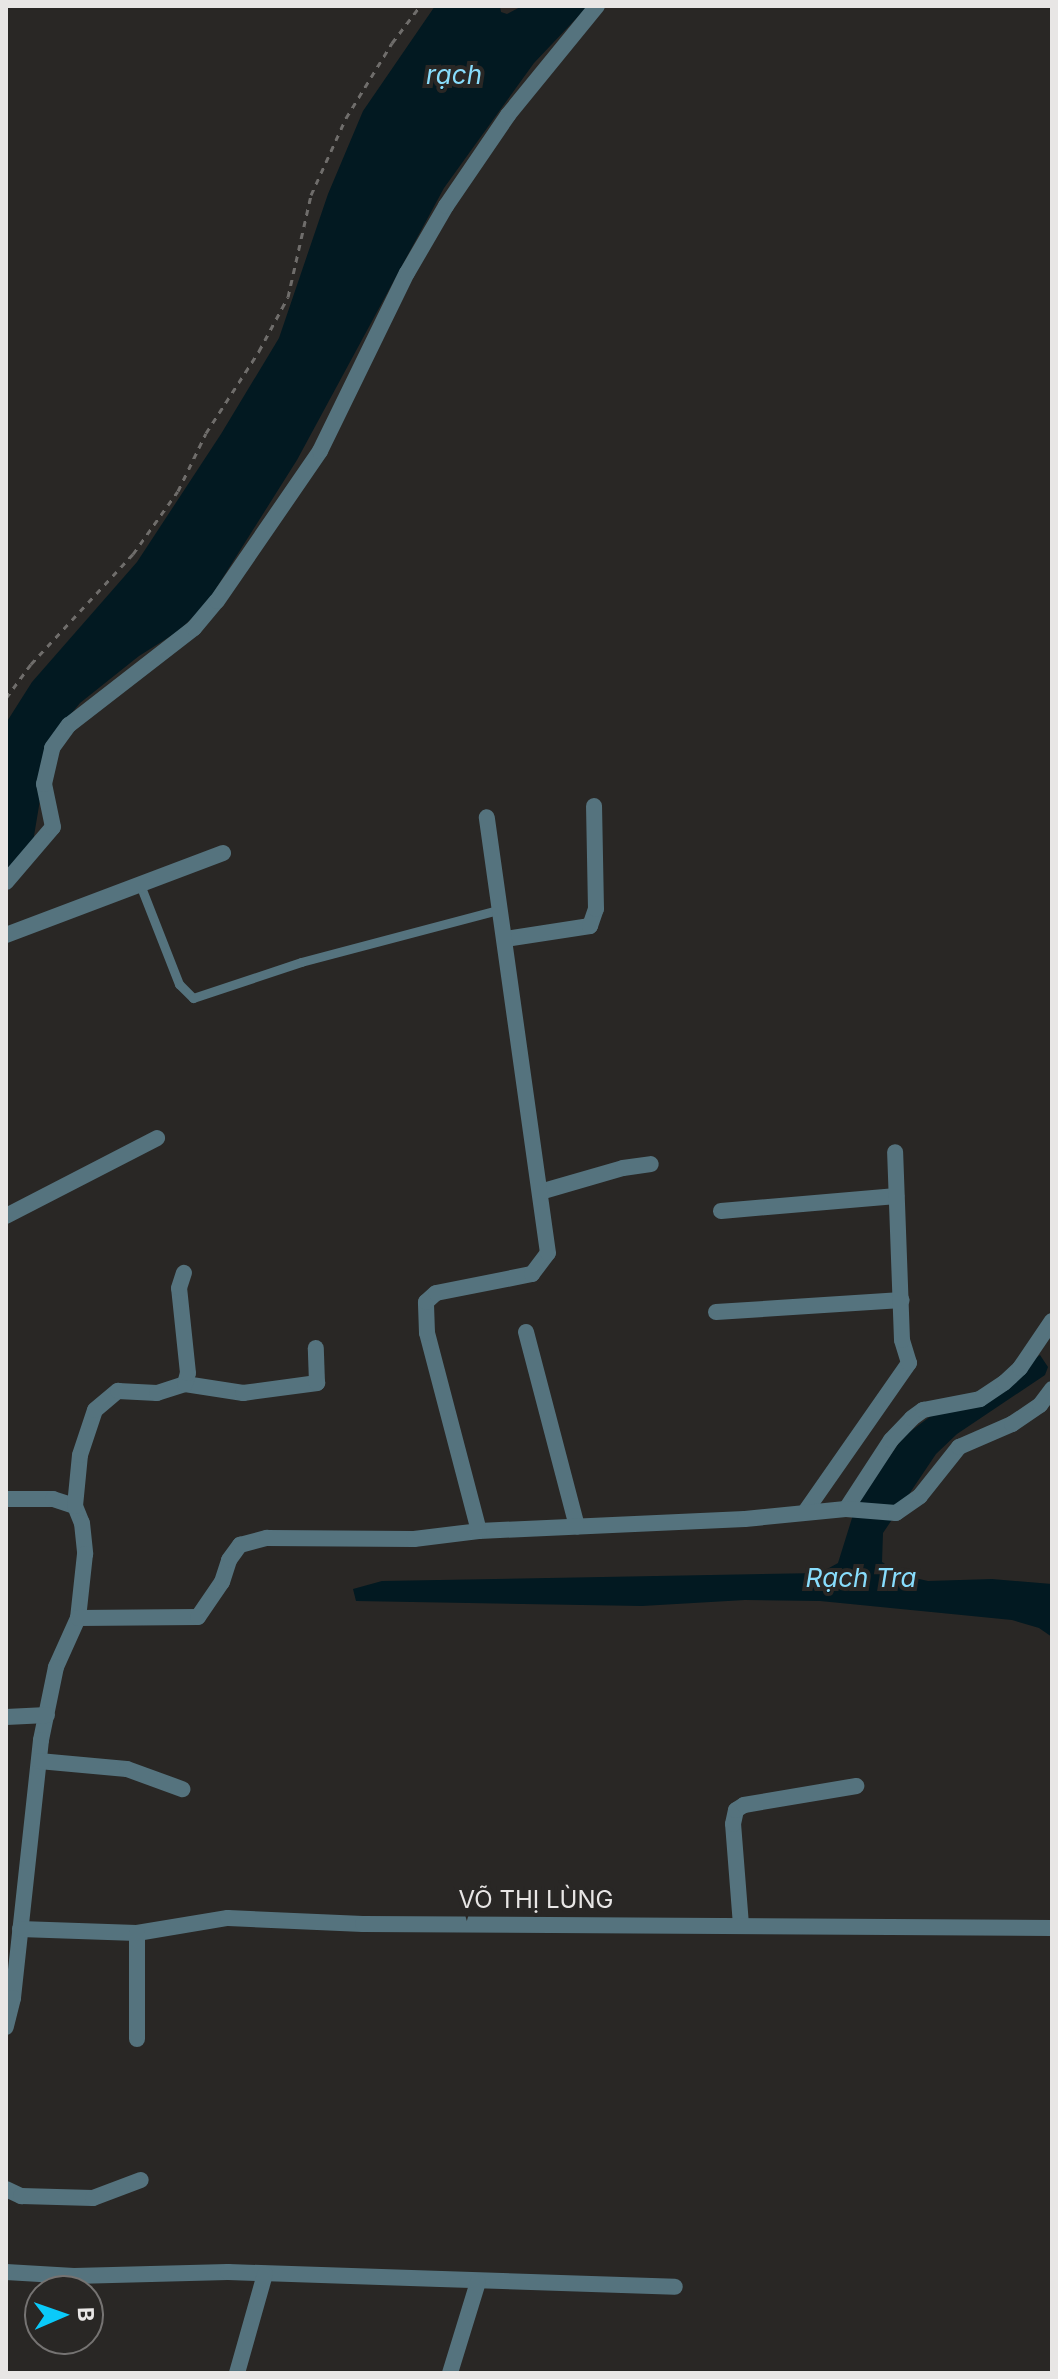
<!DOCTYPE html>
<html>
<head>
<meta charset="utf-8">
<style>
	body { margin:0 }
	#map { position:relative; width:1058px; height:2379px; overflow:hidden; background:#292725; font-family:Inter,sans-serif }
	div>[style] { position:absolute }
	.water>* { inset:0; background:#021921 }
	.path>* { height:3px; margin-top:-1.5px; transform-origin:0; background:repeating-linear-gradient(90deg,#6f6d6b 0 6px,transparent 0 12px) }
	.service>* { height:9px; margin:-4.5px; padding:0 4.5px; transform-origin:4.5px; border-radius:4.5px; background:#55737e }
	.minor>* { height:16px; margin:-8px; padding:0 8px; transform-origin:8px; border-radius:8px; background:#55737e }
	span { translate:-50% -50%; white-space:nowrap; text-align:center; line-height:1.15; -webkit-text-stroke:8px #292725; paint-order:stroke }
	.street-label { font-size:24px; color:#e8e6e5 }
	.water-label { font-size:26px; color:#88ddfc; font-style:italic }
	.frame { position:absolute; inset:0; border:8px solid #e8e6e5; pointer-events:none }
	.north { position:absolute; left:24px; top:2275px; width:80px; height:80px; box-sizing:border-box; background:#292725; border:2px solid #757372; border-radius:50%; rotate:88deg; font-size:22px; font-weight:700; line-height:32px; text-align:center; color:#e8e6e5 }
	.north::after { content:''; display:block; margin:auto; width:28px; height:36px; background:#0acafa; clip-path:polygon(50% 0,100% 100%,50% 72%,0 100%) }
</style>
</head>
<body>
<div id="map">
	<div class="water">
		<div style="clip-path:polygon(435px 6px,500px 6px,501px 12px,507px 14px,522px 6px,588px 6px,534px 63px,444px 188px,297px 460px,205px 606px,177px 632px,139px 656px,80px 703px,50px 740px,32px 848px,6px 871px,6px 723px,32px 682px,137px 562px,221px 434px,279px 338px,328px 194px,363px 111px)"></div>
		<div style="clip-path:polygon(1040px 1355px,1048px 1367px,1045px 1375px,957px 1434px,936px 1454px,883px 1533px,882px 1562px,902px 1575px,928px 1581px,992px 1579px,1052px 1584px,1052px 1637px,1039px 1628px,1012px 1620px,820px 1601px,745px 1600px,642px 1606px,356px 1601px,353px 1589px,382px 1581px,820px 1573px,838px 1563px,857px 1502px,904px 1436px,935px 1413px,958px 1410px)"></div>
	</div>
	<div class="path">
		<div style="left:6px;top:698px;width:42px;rotate:-53.7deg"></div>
		<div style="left:31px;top:664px;width:150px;rotate:-47.2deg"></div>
		<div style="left:133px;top:554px;width:77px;rotate:-54.5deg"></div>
		<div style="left:178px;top:491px;width:64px;rotate:-64.2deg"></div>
		<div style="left:206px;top:433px;width:98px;rotate:-57.1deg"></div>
		<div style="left:259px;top:351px;width:61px;rotate:-61.8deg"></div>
		<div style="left:288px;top:297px;width:105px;rotate:-77.3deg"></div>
		<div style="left:311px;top:195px;width:85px;rotate:-65.6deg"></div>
		<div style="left:346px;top:118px;width:88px;rotate:-58.5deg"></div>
		<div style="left:392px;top:43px;width:46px;rotate:-52.9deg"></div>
	</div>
	<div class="service">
		<div style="left:139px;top:882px;width:110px;rotate:68.6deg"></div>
		<div style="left:179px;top:984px;width:20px;rotate:45deg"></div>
		<div style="left:193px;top:998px;width:114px;rotate:-18.4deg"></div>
		<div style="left:301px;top:962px;width:207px;rotate:-14.8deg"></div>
	</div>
	<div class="minor">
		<div style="left:6px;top:882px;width:72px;rotate:-49.5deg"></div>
		<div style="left:53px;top:827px;width:44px;rotate:-101.8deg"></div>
		<div style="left:44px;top:784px;width:37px;rotate:-77deg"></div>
		<div style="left:52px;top:748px;width:29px;rotate:-54deg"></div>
		<div style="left:69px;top:725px;width:158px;rotate:-37.8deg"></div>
		<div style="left:194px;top:628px;width:35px;rotate:-50deg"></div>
		<div style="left:217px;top:601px;width:182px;rotate:-55.5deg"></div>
		<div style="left:320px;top:451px;width:198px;rotate:-64deg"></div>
		<div style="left:407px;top:273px;width:78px;rotate:-59.8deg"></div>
		<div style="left:446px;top:206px;width:110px;rotate:-55.7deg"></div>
		<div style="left:508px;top:115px;width:141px;rotate:-50.8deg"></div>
		<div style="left:6px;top:935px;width:232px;rotate:-20.7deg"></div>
		<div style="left:505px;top:939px;width:86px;rotate:-8.7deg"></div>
		<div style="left:590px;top:926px;width:18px;rotate:-71deg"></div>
		<div style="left:596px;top:909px;width:103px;rotate:-91.1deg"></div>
		<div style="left:540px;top:1192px;width:86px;rotate:-16.1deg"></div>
		<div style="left:623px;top:1168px;width:28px;rotate:-8deg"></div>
		<div style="left:721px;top:1211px;width:176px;rotate:-4.9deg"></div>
		<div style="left:6px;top:1216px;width:170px;rotate:-27.3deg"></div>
		<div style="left:716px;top:1312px;width:186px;rotate:-3.7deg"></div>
		<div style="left:526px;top:1332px;width:201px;rotate:75.3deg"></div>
		<div style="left:185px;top:1384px;width:59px;rotate:8.8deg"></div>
		<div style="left:243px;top:1393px;width:75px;rotate:-7.7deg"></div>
		<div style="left:317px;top:1383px;width:35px;rotate:-92deg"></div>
		<div style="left:6px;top:1499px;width:47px"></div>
		<div style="left:53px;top:1499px;width:23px;rotate:18deg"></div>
		<div style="left:75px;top:1506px;width:18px;rotate:68deg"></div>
		<div style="left:82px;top:1523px;width:31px;rotate:84deg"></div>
		<div style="left:85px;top:1554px;width:64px;rotate:96.2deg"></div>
		<div style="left:78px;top:1618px;width:54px;rotate:114.2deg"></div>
		<div style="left:56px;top:1667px;width:75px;rotate:101.6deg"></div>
		<div style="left:41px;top:1740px;width:260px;rotate:96.2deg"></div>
		<div style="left:13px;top:1998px;width:30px;rotate:104deg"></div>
		<div style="left:75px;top:1506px;width:51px;rotate:-84.4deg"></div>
		<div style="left:80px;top:1455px;width:47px;rotate:-71.6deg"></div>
		<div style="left:95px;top:1410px;width:30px;rotate:-40deg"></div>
		<div style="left:118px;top:1391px;width:39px;rotate:3deg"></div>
		<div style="left:157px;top:1393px;width:29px;rotate:-18deg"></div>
		<div style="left:185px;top:1384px;width:11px;rotate:-75deg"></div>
		<div style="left:188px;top:1373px;width:85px;rotate:-96deg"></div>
		<div style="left:179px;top:1288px;width:16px;rotate:-72deg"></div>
		<div style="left:846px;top:1509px;width:82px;rotate:-56.9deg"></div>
		<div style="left:891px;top:1440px;width:30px;rotate:-46deg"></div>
		<div style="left:912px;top:1418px;width:14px;rotate:-36deg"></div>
		<div style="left:923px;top:1410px;width:58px;rotate:-10.9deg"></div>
		<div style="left:980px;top:1399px;width:29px;rotate:-34deg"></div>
		<div style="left:1004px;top:1383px;width:22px;rotate:-43deg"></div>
		<div style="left:1020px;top:1368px;width:57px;rotate:-55.8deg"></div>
		<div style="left:805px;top:1512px;width:182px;rotate:-55.1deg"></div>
		<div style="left:909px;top:1363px;width:24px;rotate:-107deg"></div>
		<div style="left:902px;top:1340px;width:188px;rotate:-92.1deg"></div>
		<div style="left:479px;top:1531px;width:266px;rotate:-2.6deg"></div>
		<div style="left:745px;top:1519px;width:101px;rotate:-5.7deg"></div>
		<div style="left:846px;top:1509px;width:50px;rotate:4.6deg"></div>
		<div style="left:896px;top:1513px;width:29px;rotate:-35deg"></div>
		<div style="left:920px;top:1496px;width:63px;rotate:-51.5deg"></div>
		<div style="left:959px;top:1447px;width:58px;rotate:-23.5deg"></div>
		<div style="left:1012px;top:1424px;width:34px;rotate:-34deg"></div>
		<div style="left:1040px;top:1405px;width:20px;rotate:-53deg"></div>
		<div style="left:78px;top:1618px;width:120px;rotate:-0.5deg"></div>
		<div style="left:198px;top:1617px;width:42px;rotate:-55.6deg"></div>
		<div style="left:222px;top:1582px;width:23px;rotate:-72deg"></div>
		<div style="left:229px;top:1560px;width:19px;rotate:-54deg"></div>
		<div style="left:240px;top:1545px;width:28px;rotate:-15deg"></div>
		<div style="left:267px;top:1538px;width:147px;rotate:0.4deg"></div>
		<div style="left:414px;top:1539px;width:65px;rotate:-7deg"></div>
		<div style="left:479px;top:1531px;width:205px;rotate:-104.7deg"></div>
		<div style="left:427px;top:1333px;width:31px;rotate:-92deg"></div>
		<div style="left:426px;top:1302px;width:13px;rotate:-42deg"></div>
		<div style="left:436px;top:1293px;width:98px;rotate:-11.2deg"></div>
		<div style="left:532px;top:1274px;width:26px;rotate:-53deg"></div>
		<div style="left:548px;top:1253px;width:440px;rotate:-98deg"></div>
		<div style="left:6px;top:1717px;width:41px;rotate:-2.8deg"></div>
		<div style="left:39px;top:1761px;width:88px;rotate:5.2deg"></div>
		<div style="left:127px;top:1769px;width:59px;rotate:20deg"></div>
		<div style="left:741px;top:1925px;width:101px;rotate:-94.5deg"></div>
		<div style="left:733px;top:1824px;width:14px;rotate:-78deg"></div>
		<div style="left:736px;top:1810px;width:9px;rotate:-32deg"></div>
		<div style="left:744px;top:1805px;width:114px;rotate:-9.6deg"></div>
		<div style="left:20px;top:1929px;width:117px;rotate:2deg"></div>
		<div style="left:137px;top:1933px;width:92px;rotate:-9.4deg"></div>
		<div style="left:228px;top:1918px;width:135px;rotate:2.5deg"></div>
		<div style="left:363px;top:1924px;width:689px;rotate:0.33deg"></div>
		<div style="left:137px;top:1933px;width:106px;rotate:90deg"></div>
		<div style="left:6px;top:2189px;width:17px;rotate:25deg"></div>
		<div style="left:21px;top:2196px;width:72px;rotate:1.6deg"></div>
		<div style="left:93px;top:2198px;width:51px;rotate:-20.6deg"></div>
		<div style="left:6px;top:2272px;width:68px;rotate:3.4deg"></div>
		<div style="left:74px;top:2276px;width:154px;rotate:-1.5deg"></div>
		<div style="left:228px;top:2272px;width:447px;rotate:1.9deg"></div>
		<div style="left:58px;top:2346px;width:7px;rotate:-74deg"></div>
		<div style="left:237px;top:2373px;width:103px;rotate:-74.2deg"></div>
		<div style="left:450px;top:2373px;width:95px;rotate:-72.9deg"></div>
	</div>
	<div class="street-label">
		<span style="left:536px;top:1900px">VÕ THỊ LÙNG</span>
	</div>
	<div class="water-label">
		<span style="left:454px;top:75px">rạch</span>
		<span style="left:861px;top:1578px">Rạch Tra</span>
	</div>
	<div class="frame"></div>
	<div class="north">B</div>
</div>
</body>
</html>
